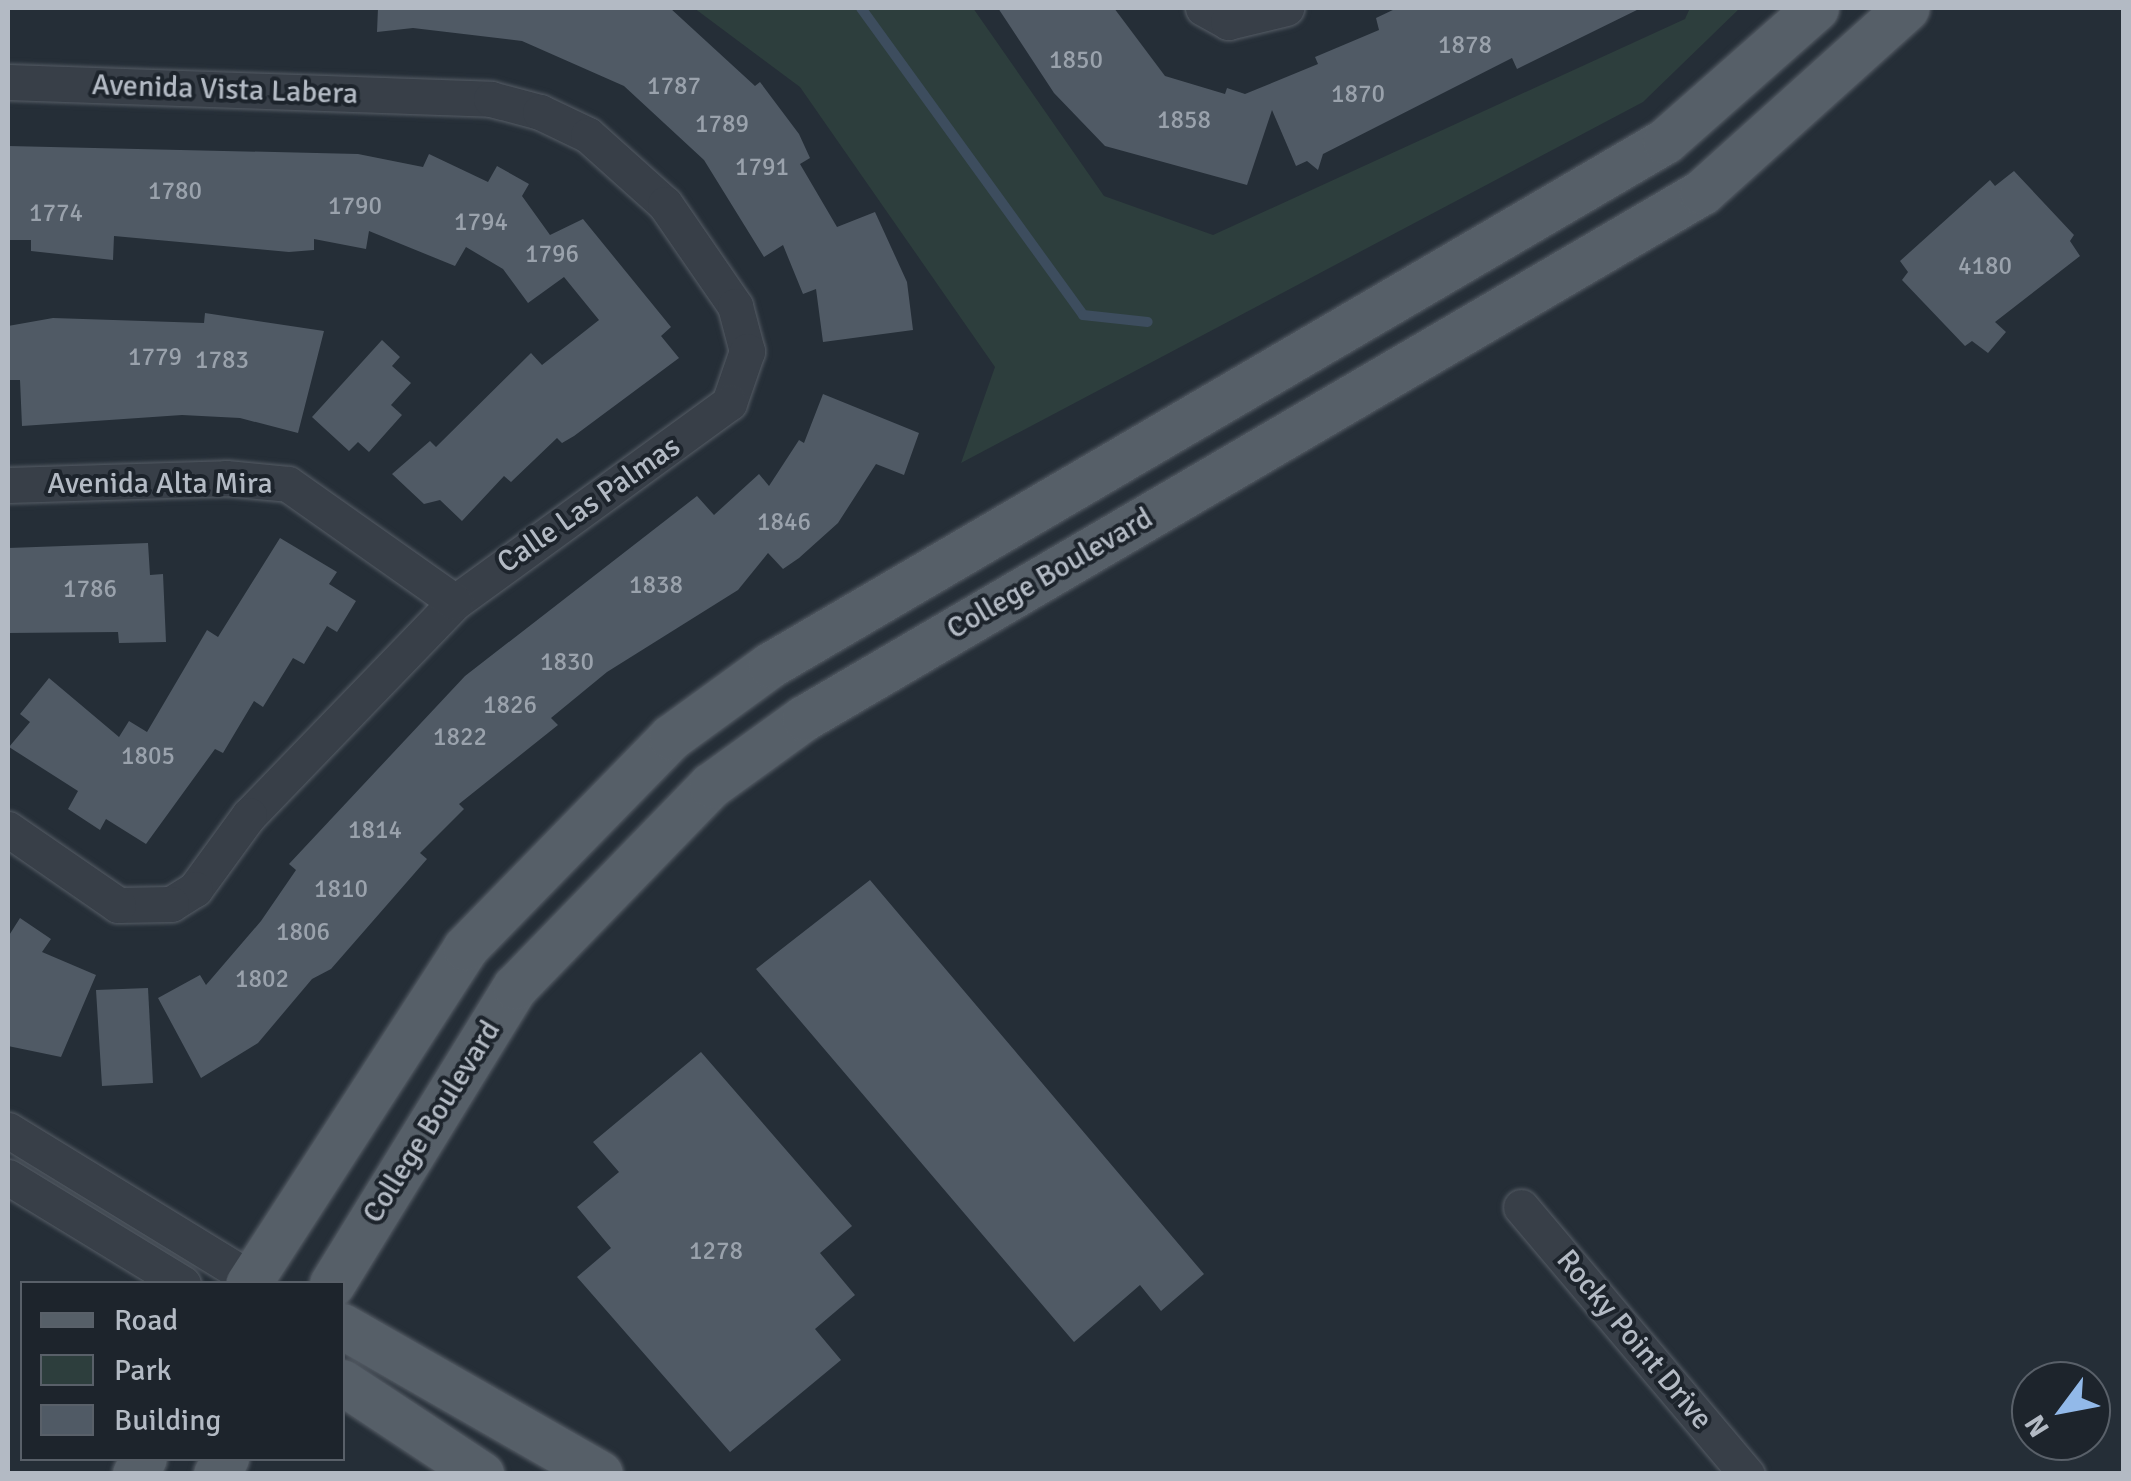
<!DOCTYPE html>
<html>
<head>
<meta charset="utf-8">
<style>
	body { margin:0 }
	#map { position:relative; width:2131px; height:1481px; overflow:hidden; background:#252e37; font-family:Signika,sans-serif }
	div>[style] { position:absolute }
	.green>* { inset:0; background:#2d3e3d }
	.stream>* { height:10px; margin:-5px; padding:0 5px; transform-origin:5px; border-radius:5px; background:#3d4d5e }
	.building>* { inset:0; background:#505a65 }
	.roads { filter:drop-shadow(0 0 2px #565d66) drop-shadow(0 0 2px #565d66) }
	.minor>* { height:35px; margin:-17.5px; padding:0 17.5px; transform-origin:17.5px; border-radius:17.5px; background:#383f48 }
	.major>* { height:45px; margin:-22.5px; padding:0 22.5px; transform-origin:22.5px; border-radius:22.5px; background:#565f68 }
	span { translate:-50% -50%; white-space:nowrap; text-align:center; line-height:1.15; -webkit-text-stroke:8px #1d242c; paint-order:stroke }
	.number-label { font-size:25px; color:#9aa2ac }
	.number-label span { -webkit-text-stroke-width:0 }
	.street-label { font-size:30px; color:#b3bac4 }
	.frame { position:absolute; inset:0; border:10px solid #b3bac4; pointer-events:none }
	.legend { position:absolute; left:20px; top:1281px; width:325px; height:180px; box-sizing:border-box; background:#1d242c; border:2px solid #596069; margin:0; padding:12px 18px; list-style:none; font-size:30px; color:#b3bac4 }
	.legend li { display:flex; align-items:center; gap:20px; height:50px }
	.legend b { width:50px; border:2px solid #596069 }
	.north { position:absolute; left:2011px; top:1361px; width:100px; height:100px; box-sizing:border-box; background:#1d242c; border:2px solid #596069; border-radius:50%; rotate:238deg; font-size:28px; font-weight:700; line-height:40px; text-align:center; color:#b3bac4 }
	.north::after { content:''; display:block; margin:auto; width:35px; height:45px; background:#92b9e9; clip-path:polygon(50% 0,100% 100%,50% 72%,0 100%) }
</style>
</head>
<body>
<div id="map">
	<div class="green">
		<div style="clip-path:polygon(694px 8px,973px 8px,1104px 196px,1213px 235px,1685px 19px,1690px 8px,1740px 8px,1643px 102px,961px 463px,995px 367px,800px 87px)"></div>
	</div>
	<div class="stream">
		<div style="left:861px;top:8px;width:379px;rotate:54.1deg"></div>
		<div style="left:1083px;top:315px;width:65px;rotate:6.1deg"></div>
	</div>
	<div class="building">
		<div style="clip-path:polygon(378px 8px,670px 8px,755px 86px,760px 82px,799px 134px,810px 158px,800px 164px,837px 227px,875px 212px,907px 282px,913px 330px,823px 342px,816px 289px,803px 294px,783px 245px,764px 257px,704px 160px,624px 86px,522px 41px,413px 28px,377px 32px)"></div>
		<div style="clip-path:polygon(998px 8px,1114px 8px,1165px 76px,1225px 94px,1227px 88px,1245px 94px,1318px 64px,1315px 57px,1379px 30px,1376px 18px,1397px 8px,1641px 8px,1517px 69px,1512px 58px,1323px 154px,1318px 170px,1307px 161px,1296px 166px,1272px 110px,1247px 185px,1105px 146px,1054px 93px)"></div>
		<div style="clip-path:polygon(8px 146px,358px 154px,423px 167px,429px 154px,488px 182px,497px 166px,529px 184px,522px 196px,550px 235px,583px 219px,671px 327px,661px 336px,679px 358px,574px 436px,562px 443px,557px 438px,511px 482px,504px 476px,462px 521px,440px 500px,424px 504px,392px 474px,430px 441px,436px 447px,531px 353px,542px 365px,599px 320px,564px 277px,528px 303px,503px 269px,466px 247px,455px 266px,369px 231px,366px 249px,314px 239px,314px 250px,289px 252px,114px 236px,113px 260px,31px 251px,31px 240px,8px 240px)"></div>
		<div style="clip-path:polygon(2014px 171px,2074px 235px,2070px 241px,2080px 256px,1995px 322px,2006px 332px,1988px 353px,1972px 341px,1965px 346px,1902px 280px,1908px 272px,1900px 261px,1990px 180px,1995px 186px)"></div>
		<div style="clip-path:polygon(205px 313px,324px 331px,298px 433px,240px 418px,182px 415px,22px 426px,20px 380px,8px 380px,8px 326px,53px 318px,204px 323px)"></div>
		<div style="clip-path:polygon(382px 340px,400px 357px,392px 366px,411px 383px,391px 405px,402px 415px,369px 452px,358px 442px,349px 451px,312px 417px)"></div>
		<div style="clip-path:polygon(823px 394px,919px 433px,904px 475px,876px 464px,838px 523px,799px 558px,783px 569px,768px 553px,738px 590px,607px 672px,551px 718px,558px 725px,459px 804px,464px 809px,420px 853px,427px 859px,331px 969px,312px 979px,258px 1043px,201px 1078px,158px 998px,200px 975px,206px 985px,261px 921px,296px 870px,289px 864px,465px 676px,697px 496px,714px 515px,759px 474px,769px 486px,799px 440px,804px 443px)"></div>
		<div style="clip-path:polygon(280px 538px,337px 572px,329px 584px,356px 601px,337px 632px,327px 626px,304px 664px,293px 658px,263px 707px,254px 701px,223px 753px,215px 749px,146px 844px,106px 819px,100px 830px,68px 809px,78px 791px,9px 747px,30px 722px,20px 714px,49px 678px,119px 737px,129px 721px,147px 732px,207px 630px,218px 637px)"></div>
		<div style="clip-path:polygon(148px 543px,150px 575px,163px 574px,166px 642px,119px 643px,118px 632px,8px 633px,8px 548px)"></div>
		<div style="clip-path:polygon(870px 880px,1204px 1274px,1161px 1311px,1140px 1285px,1074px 1342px,756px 969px)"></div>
		<div style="clip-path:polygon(20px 918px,51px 939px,42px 952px,96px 975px,61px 1057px,8px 1046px,8px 937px)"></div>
		<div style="clip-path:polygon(148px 988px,153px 1083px,102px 1086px,96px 990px)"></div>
		<div style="clip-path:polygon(701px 1052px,852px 1226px,820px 1253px,855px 1295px,815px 1329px,841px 1360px,730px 1452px,577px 1277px,611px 1248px,577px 1207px,619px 1172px,593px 1142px)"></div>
	</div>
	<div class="roads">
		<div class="minor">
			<div style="left:1203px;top:8px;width:29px;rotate:29deg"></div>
			<div style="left:1228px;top:22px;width:60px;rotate:-13.6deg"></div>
			<div style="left:8px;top:82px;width:483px;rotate:2deg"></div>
			<div style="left:491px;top:99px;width:51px;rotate:14.9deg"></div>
			<div style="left:540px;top:112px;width:53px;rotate:25.6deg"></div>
			<div style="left:588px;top:135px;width:103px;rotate:41.9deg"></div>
			<div style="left:665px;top:204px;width:124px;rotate:55.5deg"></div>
			<div style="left:735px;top:306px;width:47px;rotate:75.1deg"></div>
			<div style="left:747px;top:351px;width:55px;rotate:109.1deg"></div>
			<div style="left:729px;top:403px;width:339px;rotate:144deg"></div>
			<div style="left:455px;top:602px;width:296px;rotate:134deg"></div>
			<div style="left:249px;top:815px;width:92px;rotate:126.1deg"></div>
			<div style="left:195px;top:889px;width:28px;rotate:148deg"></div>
			<div style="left:171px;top:904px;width:53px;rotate:178.9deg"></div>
			<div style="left:118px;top:905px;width:134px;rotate:-145.4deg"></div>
			<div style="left:8px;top:485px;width:218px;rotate:-1.8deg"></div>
			<div style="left:226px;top:478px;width:62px;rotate:5.5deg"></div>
			<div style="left:288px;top:484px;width:204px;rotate:35.2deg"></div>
			<div style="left:8px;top:1130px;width:285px;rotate:31.5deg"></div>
			<div style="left:8px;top:1177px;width:205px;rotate:31.4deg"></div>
			<div style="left:1521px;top:1207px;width:350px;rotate:49.8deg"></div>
		</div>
		<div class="major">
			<div style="left:248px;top:1284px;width:400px;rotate:-57.1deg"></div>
			<div style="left:465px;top:948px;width:295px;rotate:-45.7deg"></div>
			<div style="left:671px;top:737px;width:122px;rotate:-36deg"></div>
			<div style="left:770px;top:665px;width:1037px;rotate:-30.35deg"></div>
			<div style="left:1665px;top:141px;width:201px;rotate:-41.4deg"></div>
			<div style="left:332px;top:1284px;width:349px;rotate:-58.4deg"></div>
			<div style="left:515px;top:987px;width:281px;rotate:-45.9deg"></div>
			<div style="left:711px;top:785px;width:115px;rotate:-35.8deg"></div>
			<div style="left:804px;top:718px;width:1041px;rotate:-30.36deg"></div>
			<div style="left:1702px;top:192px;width:275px;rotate:-42deg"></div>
			<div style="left:342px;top:1326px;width:297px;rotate:29.8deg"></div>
			<div style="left:342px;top:1382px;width:167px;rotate:33.5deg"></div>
			<div style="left:135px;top:1474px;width:18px;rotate:-61deg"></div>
			<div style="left:216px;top:1474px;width:19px;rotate:-58deg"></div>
		</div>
	</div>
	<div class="number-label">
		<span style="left:1465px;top:45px">1878</span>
		<span style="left:1076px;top:60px">1850</span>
		<span style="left:674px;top:86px">1787</span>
		<span style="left:1358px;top:94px">1870</span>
		<span style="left:1184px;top:120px">1858</span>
		<span style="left:722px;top:124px">1789</span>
		<span style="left:762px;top:167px">1791</span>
		<span style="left:175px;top:191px">1780</span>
		<span style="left:355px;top:206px">1790</span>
		<span style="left:56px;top:213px">1774</span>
		<span style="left:481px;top:222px">1794</span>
		<span style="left:552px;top:254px">1796</span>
		<span style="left:1985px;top:266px">4180</span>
		<span style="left:155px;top:357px">1779</span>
		<span style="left:222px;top:360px">1783</span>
		<span style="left:784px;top:522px">1846</span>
		<span style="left:656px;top:585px">1838</span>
		<span style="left:90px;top:589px">1786</span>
		<span style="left:567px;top:662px">1830</span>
		<span style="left:510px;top:705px">1826</span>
		<span style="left:460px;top:737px">1822</span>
		<span style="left:148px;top:756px">1805</span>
		<span style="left:375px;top:830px">1814</span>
		<span style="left:341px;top:889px">1810</span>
		<span style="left:303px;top:932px">1806</span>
		<span style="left:262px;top:979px">1802</span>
		<span style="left:716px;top:1251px">1278</span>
	</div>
	<div class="street-label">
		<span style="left:225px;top:90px;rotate:2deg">Avenida Vista Labera</span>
		<span style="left:160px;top:484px">Avenida Alta Mira</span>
		<span style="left:589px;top:505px;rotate:-35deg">Calle Las Palmas</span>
		<span style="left:1050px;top:574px;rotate:-30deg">College Boulevard</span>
		<span style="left:432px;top:1122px;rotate:-58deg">College Boulevard</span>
		<span style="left:1634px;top:1340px;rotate:50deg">Rocky Point Drive</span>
	</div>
	<div class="frame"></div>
	<ul class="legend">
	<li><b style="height:12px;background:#565f68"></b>Road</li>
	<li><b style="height:28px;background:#2d3e3d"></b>Park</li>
	<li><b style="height:28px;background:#505a65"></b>Building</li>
	</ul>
	<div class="north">N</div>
</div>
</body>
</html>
